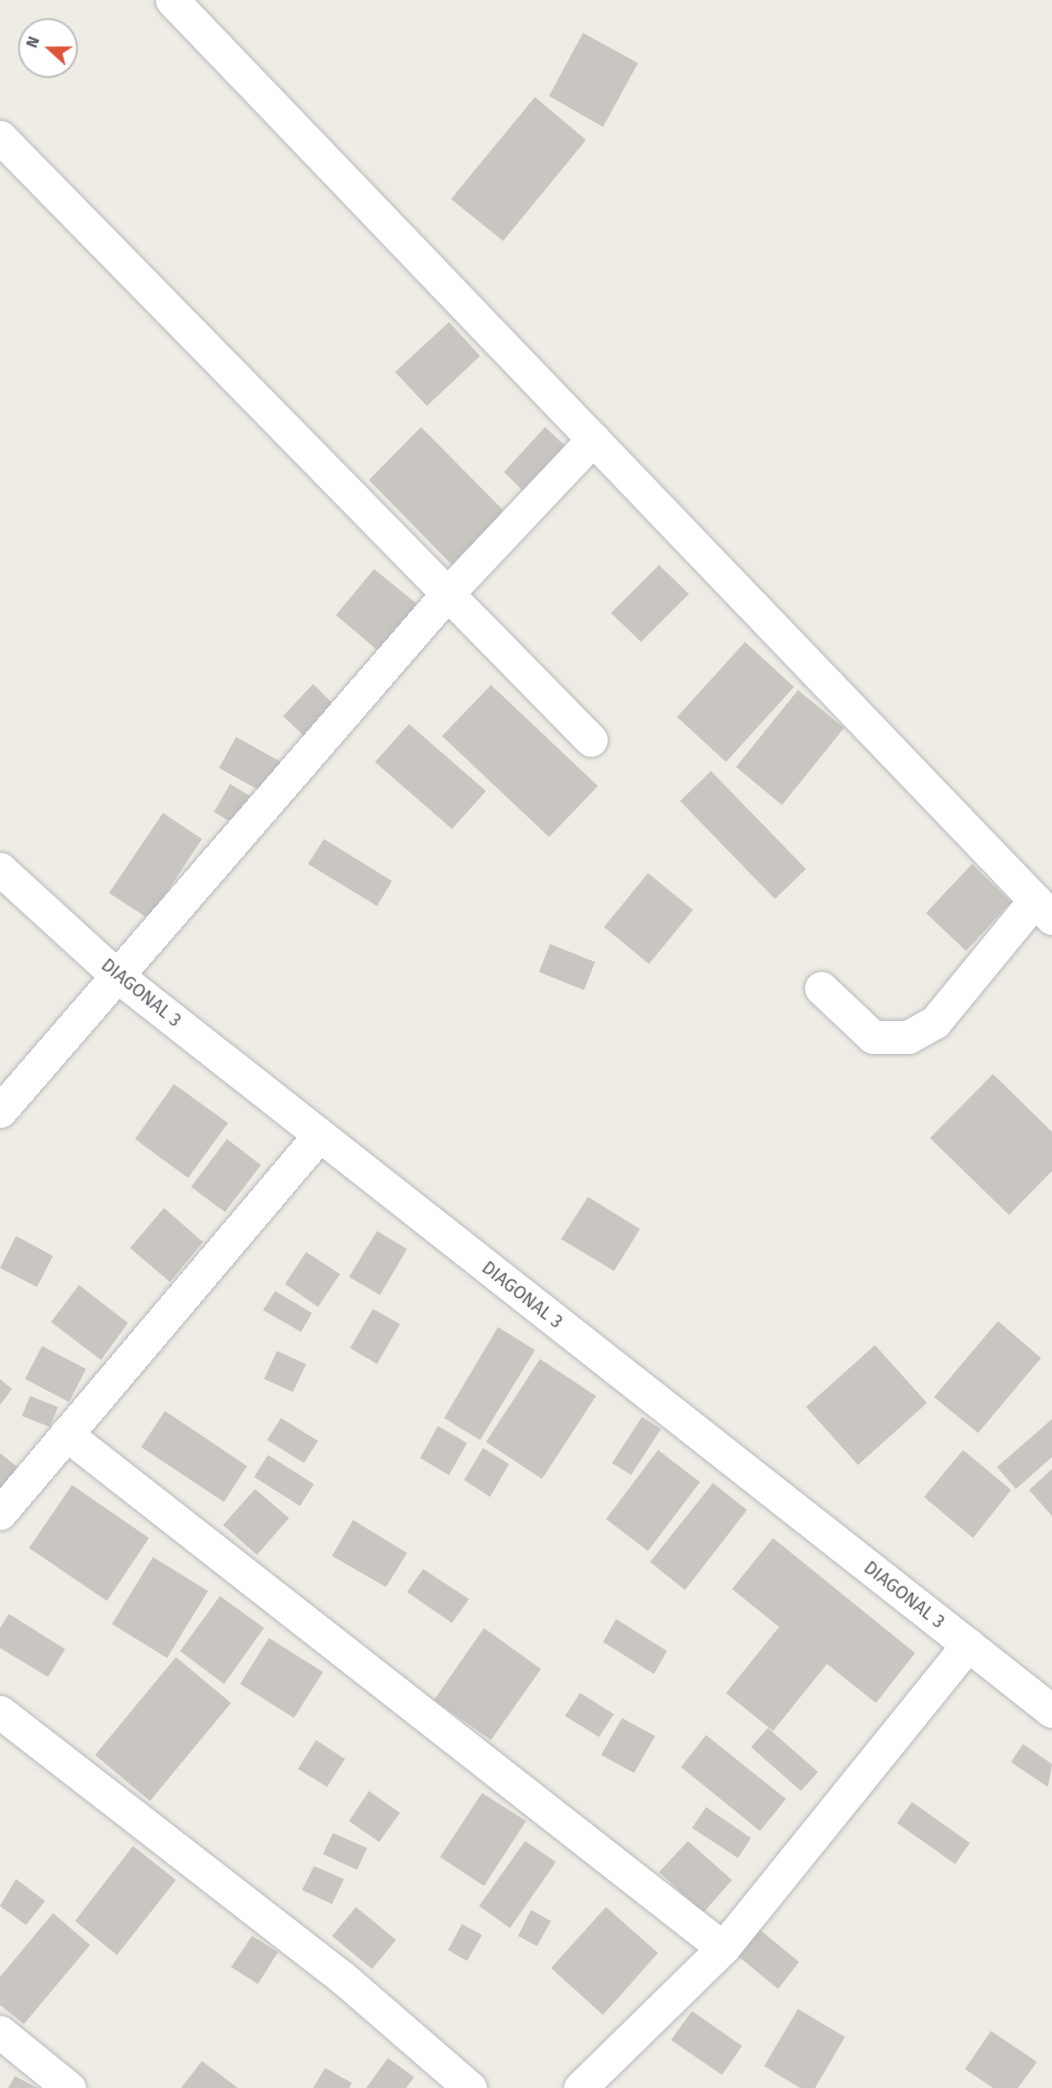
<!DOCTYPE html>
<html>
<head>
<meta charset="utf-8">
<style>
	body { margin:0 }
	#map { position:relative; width:1052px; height:2088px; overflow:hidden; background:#eeece4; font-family:"Fira Sans",sans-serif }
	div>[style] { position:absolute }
	.building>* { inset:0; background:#c9c6c2 }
	.roads { filter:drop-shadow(0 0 2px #b7b9bd) drop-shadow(0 0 2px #b7b9bd) }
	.street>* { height:33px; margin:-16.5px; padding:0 16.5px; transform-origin:16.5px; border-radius:16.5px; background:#fff }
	span { translate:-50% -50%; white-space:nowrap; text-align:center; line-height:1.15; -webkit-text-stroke:4.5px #fff; paint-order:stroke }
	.street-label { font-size:18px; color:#5c5f64 }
	.north { position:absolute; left:18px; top:18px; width:60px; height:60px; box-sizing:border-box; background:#fff; border:2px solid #bebfc1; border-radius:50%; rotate:291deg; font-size:16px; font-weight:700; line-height:24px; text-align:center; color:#5c5f64 }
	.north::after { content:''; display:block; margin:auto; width:21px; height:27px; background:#df5339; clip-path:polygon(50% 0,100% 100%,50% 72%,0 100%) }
</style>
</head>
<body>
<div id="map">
	<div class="building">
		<div style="clip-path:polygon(583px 33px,638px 63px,603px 127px,549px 96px)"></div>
		<div style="clip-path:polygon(535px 97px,586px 140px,503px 241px,451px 199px)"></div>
		<div style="clip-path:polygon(449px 322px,480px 356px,427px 406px,395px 372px)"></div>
		<div style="clip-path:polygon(421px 427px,505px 512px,452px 565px,369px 480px)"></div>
		<div style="clip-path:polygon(545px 427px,571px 451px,529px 497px,504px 472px)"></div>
		<div style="clip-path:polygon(659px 565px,689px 594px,641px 642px,611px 613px)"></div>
		<div style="clip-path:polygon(374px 569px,422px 608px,383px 655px,336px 615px)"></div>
		<div style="clip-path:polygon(745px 642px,794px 687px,726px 762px,677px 717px)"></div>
		<div style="clip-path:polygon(313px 684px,337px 708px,307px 739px,283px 716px)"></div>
		<div style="clip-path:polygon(491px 685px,598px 786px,549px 837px,442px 736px)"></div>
		<div style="clip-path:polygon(798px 690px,844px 728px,782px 805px,736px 767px)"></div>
		<div style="clip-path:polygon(409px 724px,486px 791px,452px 829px,375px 762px)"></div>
		<div style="clip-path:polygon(236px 737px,283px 763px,266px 794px,219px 768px)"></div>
		<div style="clip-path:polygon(711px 771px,806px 869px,775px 899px,680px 801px)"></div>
		<div style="clip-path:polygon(230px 784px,255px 799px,239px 827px,214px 812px)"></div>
		<div style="clip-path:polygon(163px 813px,202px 839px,149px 919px,109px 893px)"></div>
		<div style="clip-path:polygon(324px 839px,392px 881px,377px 906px,308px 864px)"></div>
		<div style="clip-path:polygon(972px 864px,1011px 902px,966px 951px,926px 913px)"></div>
		<div style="clip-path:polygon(648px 873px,693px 910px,649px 964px,604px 927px)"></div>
		<div style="clip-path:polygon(550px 944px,595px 962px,584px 990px,539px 972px)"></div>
		<div style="clip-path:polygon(993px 1074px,1052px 1132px,1052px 1171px,1009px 1215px,930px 1138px)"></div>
		<div style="clip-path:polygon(174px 1084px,228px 1123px,188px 1178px,135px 1139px)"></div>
		<div style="clip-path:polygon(227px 1139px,261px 1165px,225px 1212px,191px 1187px)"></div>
		<div style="clip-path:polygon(588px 1197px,640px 1229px,614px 1271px,561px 1239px)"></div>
		<div style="clip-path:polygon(164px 1208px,203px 1242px,170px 1282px,130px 1248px)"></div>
		<div style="clip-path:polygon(377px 1231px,407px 1249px,380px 1295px,349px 1277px)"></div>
		<div style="clip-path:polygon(16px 1236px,53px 1256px,37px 1287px,0 1268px)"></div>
		<div style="clip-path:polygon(306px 1252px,340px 1274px,318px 1307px,285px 1284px)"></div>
		<div style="clip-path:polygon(79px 1285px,128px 1323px,101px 1360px,51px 1322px)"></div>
		<div style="clip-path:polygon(275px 1291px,312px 1313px,301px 1332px,263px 1310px)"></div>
		<div style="clip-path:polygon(373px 1309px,400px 1324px,377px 1364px,350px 1348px)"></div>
		<div style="clip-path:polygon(998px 1321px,1041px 1358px,978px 1433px,934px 1397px)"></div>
		<div style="clip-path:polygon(498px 1327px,535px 1350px,480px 1440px,444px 1418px)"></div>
		<div style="clip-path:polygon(875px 1345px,927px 1403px,858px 1465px,806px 1407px)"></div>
		<div style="clip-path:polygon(42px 1346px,86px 1369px,69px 1402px,25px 1379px)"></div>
		<div style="clip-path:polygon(277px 1351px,306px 1364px,293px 1392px,264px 1379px)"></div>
		<div style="clip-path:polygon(540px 1359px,596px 1396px,542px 1479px,486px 1442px)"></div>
		<div style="clip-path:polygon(0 1379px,12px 1389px,0 1405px)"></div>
		<div style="clip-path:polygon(30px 1396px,58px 1407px,50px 1427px,22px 1416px)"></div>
		<div style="clip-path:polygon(165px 1411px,247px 1466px,224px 1502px,141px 1447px)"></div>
		<div style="clip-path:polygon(642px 1417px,661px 1429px,631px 1475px,612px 1463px)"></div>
		<div style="clip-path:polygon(281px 1418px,318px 1441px,304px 1463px,267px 1440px)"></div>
		<div style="clip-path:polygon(1052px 1419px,1052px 1457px,1016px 1489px,997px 1467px)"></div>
		<div style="clip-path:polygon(438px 1426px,467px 1443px,449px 1475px,420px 1458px)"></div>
		<div style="clip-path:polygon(483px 1448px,509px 1464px,490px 1497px,464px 1480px)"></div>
		<div style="clip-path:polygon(658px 1450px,700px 1482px,648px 1551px,606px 1519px)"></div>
		<div style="clip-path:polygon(963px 1450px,1011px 1490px,973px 1538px,924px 1497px)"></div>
		<div style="clip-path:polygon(0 1453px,22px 1471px,0 1500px)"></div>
		<div style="clip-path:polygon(268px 1455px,314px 1484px,300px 1506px,254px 1477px)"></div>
		<div style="clip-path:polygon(1052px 1469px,1052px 1516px,1029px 1490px)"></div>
		<div style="clip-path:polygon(713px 1483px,747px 1510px,685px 1590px,650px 1562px)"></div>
		<div style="clip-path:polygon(72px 1485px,149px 1538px,107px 1601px,29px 1548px)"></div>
		<div style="clip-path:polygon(255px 1489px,289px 1518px,257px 1555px,223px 1525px)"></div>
		<div style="clip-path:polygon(353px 1520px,407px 1553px,386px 1587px,332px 1556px)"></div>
		<div style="clip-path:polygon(773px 1538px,915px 1653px,876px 1703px,827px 1664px,773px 1731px,726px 1693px,779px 1627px,732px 1589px)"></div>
		<div style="clip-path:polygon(153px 1557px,208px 1591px,167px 1658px,112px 1624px)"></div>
		<div style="clip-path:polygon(423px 1569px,469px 1599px,452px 1623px,407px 1592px)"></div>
		<div style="clip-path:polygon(220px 1596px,264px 1628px,224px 1684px,180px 1651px)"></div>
		<div style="clip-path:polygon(9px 1614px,65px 1649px,48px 1677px,0 1648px,0 1628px)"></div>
		<div style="clip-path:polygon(616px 1619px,667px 1651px,654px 1674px,603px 1642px)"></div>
		<div style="clip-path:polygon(484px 1628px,541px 1669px,491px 1740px,434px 1700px)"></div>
		<div style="clip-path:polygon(269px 1638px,323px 1672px,294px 1718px,240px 1684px)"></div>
		<div style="clip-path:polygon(176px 1657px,231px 1703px,150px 1801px,95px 1755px)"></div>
		<div style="clip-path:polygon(580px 1693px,614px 1714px,599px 1737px,565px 1716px)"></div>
		<div style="clip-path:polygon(622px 1718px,655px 1736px,634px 1773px,601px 1755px)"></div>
		<div style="clip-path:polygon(768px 1728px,818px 1772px,801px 1791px,751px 1747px)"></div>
		<div style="clip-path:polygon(706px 1735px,786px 1799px,760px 1831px,681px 1767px)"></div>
		<div style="clip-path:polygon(316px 1740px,345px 1759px,327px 1787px,298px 1769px)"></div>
		<div style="clip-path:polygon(1023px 1744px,1052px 1764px,1048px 1787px,1011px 1762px)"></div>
		<div style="clip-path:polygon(369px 1791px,400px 1813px,379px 1842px,349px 1821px)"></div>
		<div style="clip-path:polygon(482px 1793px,526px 1821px,484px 1886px,440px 1857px)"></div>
		<div style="clip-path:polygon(912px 1802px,970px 1843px,955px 1864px,897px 1823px)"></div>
		<div style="clip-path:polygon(706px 1807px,751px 1838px,738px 1858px,692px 1828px)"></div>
		<div style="clip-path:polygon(333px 1833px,367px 1848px,357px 1870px,323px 1854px)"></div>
		<div style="clip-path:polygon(525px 1841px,556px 1862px,510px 1928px,479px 1906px)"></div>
		<div style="clip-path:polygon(688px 1841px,732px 1880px,703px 1913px,659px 1872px)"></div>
		<div style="clip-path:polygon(133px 1846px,176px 1880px,117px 1955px,75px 1921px)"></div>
		<div style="clip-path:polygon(314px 1866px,344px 1879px,332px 1904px,302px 1890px)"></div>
		<div style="clip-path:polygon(16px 1879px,45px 1901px,26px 1925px,0 1906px)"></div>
		<div style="clip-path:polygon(356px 1907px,396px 1940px,372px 1969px,332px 1936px)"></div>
		<div style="clip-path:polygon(606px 1907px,658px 1953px,603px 2015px,551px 1968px)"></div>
		<div style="clip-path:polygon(531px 1910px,551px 1921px,537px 1946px,518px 1936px)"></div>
		<div style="clip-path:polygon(53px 1913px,90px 1945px,24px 2024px,0 2005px,0 1977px)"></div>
		<div style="clip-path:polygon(462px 1924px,482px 1935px,467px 1961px,448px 1950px)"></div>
		<div style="clip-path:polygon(759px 1929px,799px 1962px,778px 1989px,738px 1956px)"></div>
		<div style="clip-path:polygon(252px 1936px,278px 1952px,258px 1984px,231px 1967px)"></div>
		<div style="clip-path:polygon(798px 2009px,845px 2037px,815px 2088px,800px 2088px,764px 2066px)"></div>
		<div style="clip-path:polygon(692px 2011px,742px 2046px,722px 2075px,671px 2040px)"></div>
		<div style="clip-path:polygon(991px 2031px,1037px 2062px,1018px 2088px,993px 2088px,965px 2069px)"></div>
		<div style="clip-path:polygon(388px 2058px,414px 2077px,406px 2088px,366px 2088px)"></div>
		<div style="clip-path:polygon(202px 2061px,238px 2088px,181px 2088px)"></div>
		<div style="clip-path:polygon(325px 2068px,352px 2083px,349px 2088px,313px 2088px)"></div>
		<div style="clip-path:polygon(15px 2076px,37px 2088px,8px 2088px)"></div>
	</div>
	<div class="roads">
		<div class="street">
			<div style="left:172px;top:0;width:1272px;rotate:46.21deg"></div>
			<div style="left:0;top:137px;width:844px;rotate:45.58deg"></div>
			<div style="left:0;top:869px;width:156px;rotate:42.4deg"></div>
			<div style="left:115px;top:974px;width:1192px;rotate:38.19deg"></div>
			<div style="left:821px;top:988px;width:71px;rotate:43.3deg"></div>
			<div style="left:873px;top:1037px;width:35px"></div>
			<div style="left:908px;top:1037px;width:31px;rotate:-29deg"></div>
			<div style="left:935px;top:1022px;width:158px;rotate:-50.7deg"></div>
			<div style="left:0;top:1111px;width:683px;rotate:-49.15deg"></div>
			<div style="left:447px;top:594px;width:213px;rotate:-46.7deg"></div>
			<div style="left:66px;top:1434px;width:834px;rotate:38.04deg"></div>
			<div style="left:0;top:1513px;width:495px;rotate:-49.8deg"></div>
			<div style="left:0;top:1712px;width:434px;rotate:37.8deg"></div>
			<div style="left:343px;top:1978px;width:168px;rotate:40.9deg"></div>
			<div style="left:0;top:2032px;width:89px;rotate:39.1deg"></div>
			<div style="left:580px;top:2088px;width:200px;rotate:-44.4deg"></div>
			<div style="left:723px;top:1948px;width:390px;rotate:-51.1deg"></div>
		</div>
	</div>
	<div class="street-label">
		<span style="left:141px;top:993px;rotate:39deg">DIAGONAL 3</span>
		<span style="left:522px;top:1295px;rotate:38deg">DIAGONAL 3</span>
		<span style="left:904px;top:1595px;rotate:38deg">DIAGONAL 3</span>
	</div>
	<div class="north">N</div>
</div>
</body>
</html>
